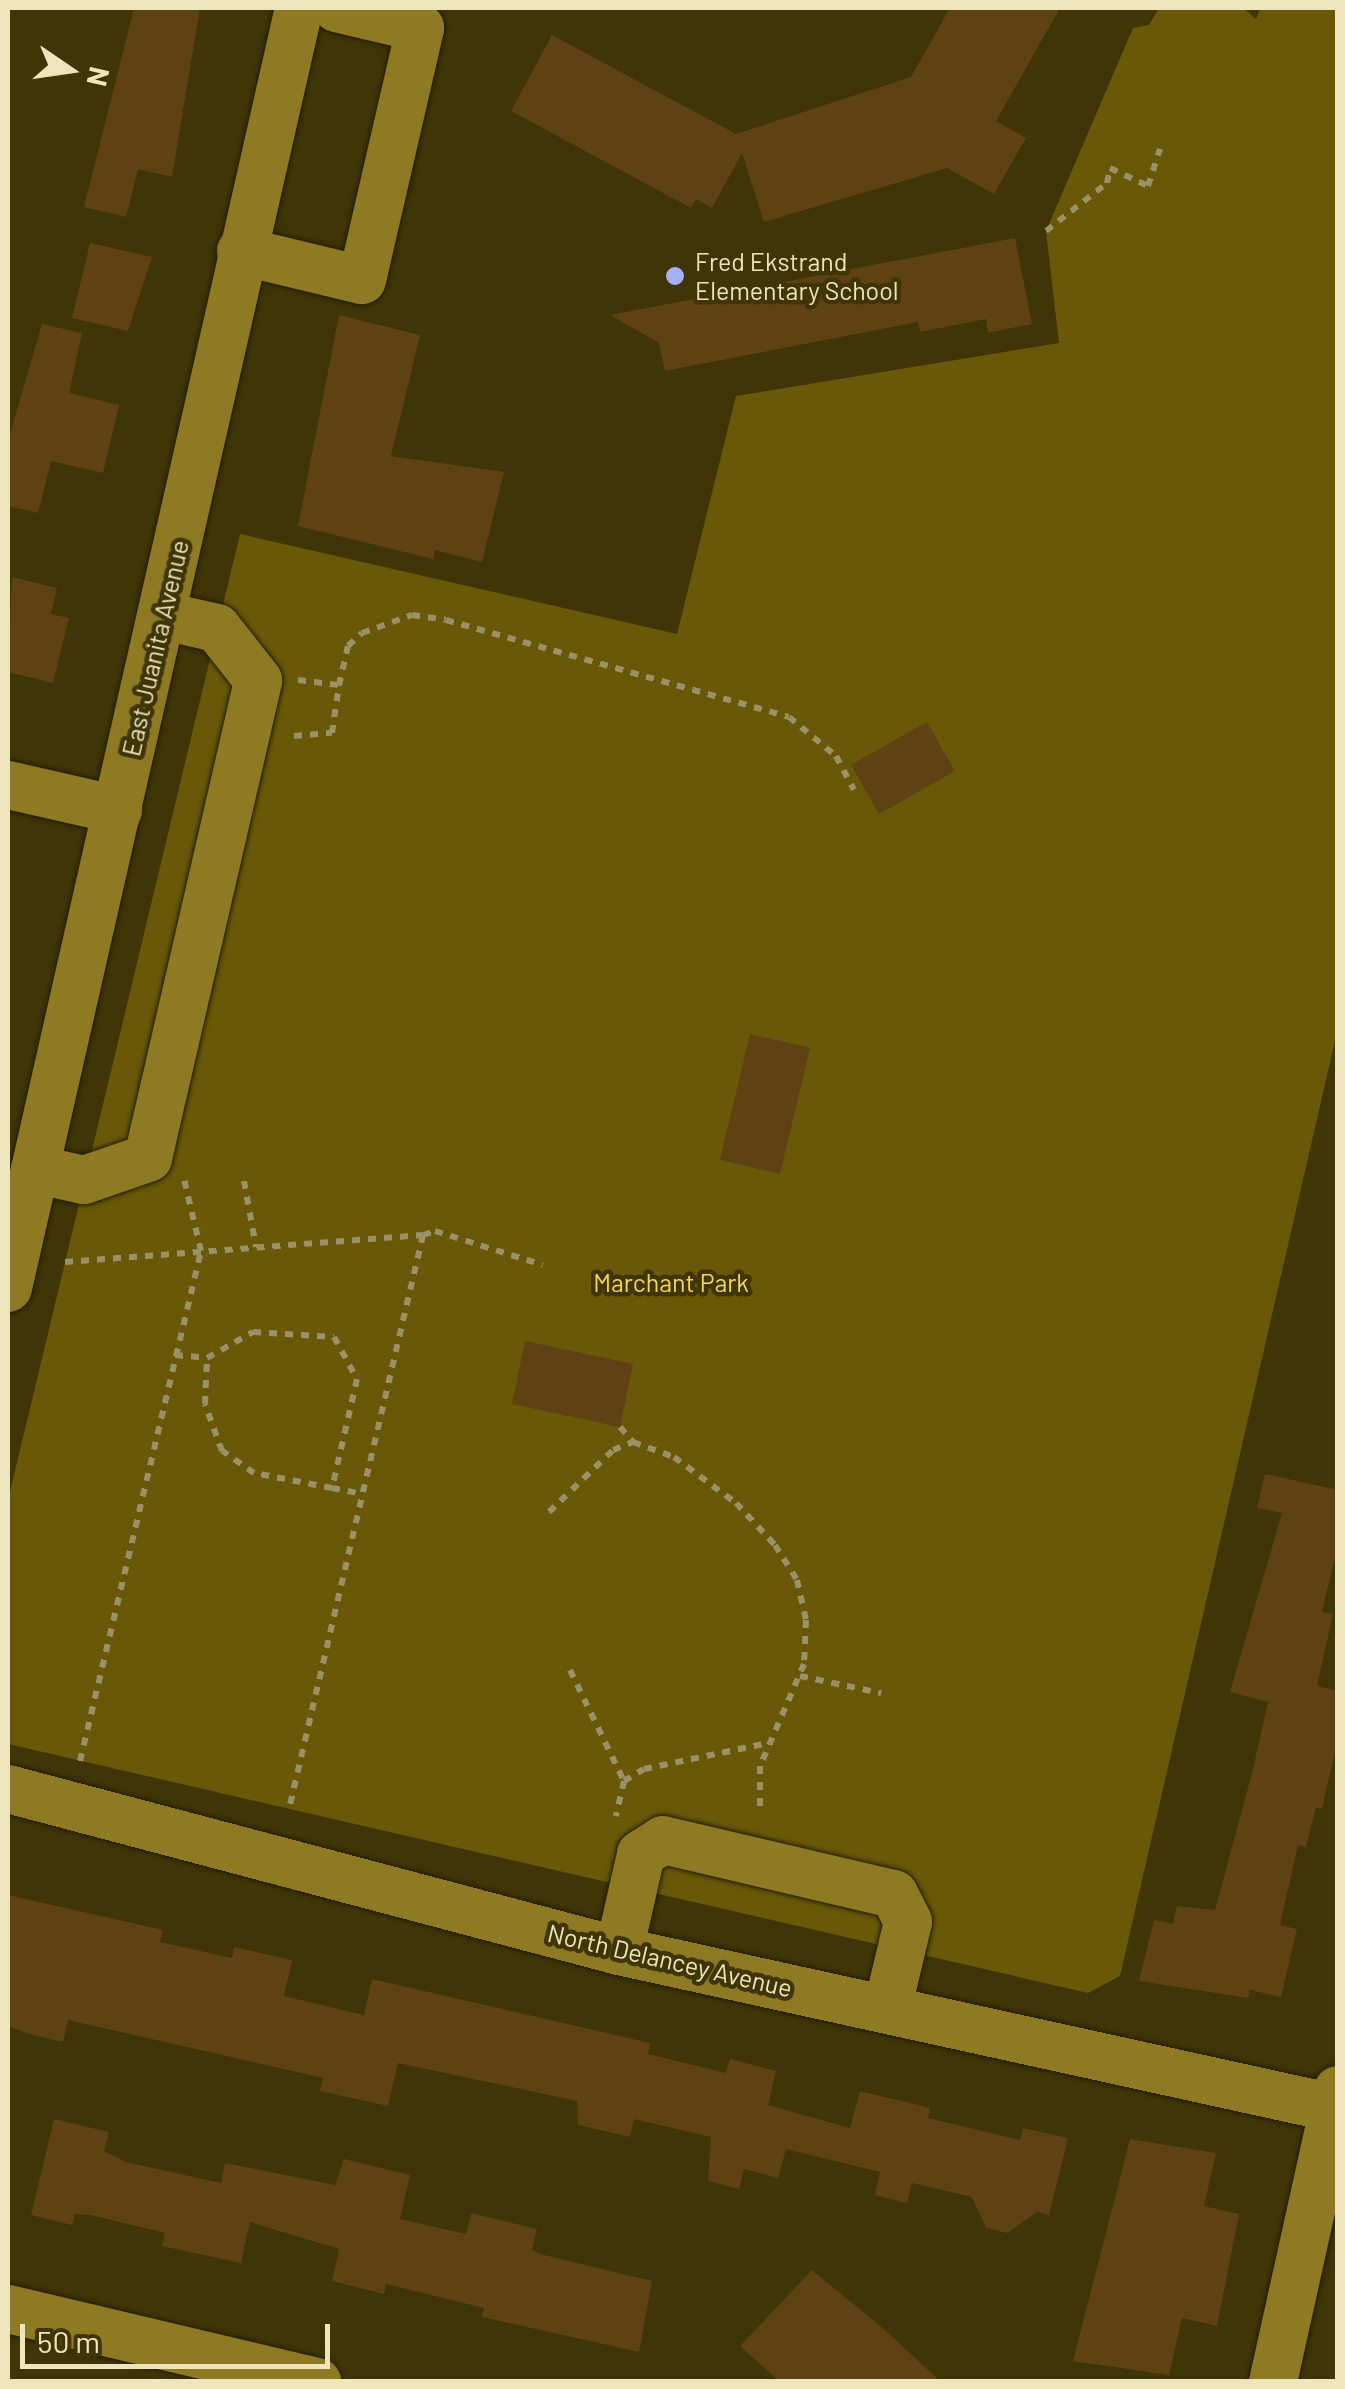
<!DOCTYPE html>
<html>
<head>
<meta charset="utf-8">
<style>
	body { margin:0 }
	#map { position:relative; width:1345px; height:2389px; overflow:hidden; background:#3f3506; font-family:Barlow,sans-serif }
	div>[style] { position:absolute }
	.green>* { inset:0; background:#685808 }
	.building>* { inset:0; background:#5e4213 }
	.path>* { height:6px; margin-top:-3px; transform-origin:0; background:repeating-linear-gradient(90deg,#9a9166 0 8px,transparent 0 16px) }
	.roads { filter:drop-shadow(0 0 2px #231d03) drop-shadow(0 0 2px #231d03) }
	.minor>* { height:48px; margin:-24px; padding:0 24px; transform-origin:24px; border-radius:24px; background:#8d7a23 }
	.dots>* { width:28px; height:28px; translate:-50% -50%; box-sizing:border-box; border:5px solid #3f3506; border-radius:50% }
	span { translate:-50% -50%; white-space:nowrap; text-align:center; line-height:1.15; -webkit-text-stroke:9px #3f3506; paint-order:stroke }
	.poi-label { font-size:25px; color:#eee5bd }
	.left { translate:0 -50%; text-align:left }
	.street-label { font-size:25px; color:#eee5bd }
	.park-label { font-size:25px; color:#f6d854 }
	.frame { position:absolute; inset:0; border:10px solid #eee5bd; pointer-events:none }
	.north { position:absolute; left:20px; top:20px; width:100px; height:100px; -webkit-text-stroke:8px #3f3506; paint-order:stroke; rotate:103deg; font-size:28px; font-weight:700; line-height:40px; text-align:center; color:#eee5bd }
	.north::after { content:''; display:block; margin:auto; width:35px; height:45px; background:#eee5bd; clip-path:polygon(50% 0,100% 100%,50% 72%,0 100%) }
	.scale { position:absolute; left:20px; top:2324px; width:310px; height:45px; box-sizing:border-box; border:5px solid #eee5bd; border-top:0; padding-left:12px; font-size:30px; line-height:35px; white-space:nowrap; color:#eee5bd; -webkit-text-stroke:8px #3f3506; paint-order:stroke }
</style>
</head>
<body>
<div id="map">
	<div class="green">
		<div style="clip-path:polygon(1159px 8px,1243px 8px,1256px 19px,1260px 8px,1337px 8px,1337px 1032px,1120px 1976px,1088px 1993px,8px 1744px,8px 1500px,240px 534px,677px 634px,736px 396px,1059px 343px,1046px 231px,1133px 28px,1149px 25px)"></div>
	</div>
	<div class="building">
		<div style="clip-path:polygon(134px 8px,200px 8px,172px 177px,138px 169px,126px 217px,84px 207px)"></div>
		<div style="clip-path:polygon(950px 8px,1060px 8px,996px 121px,1026px 138px,994px 194px,947px 168px,764px 222px,742px 153px,712px 208px,696px 199px,691px 208px,511px 111px,552px 35px,736px 134px,911px 77px)"></div>
		<div style="clip-path:polygon(1015px 238px,1032px 324px,988px 333px,986px 319px,920px 332px,918px 322px,665px 371px,659px 343px,610px 315px)"></div>
		<div style="clip-path:polygon(90px 243px,152px 257px,128px 331px,72px 318px)"></div>
		<div style="clip-path:polygon(339px 315px,420px 335px,391px 456px,504px 472px,482px 562px,435px 550px,433px 559px,298px 526px)"></div>
		<div style="clip-path:polygon(42px 324px,82px 333px,69px 393px,119px 405px,103px 473px,51px 461px,38px 513px,8px 506px,8px 441px)"></div>
		<div style="clip-path:polygon(12px 577px,57px 588px,51px 614px,69px 618px,53px 683px,8px 672px)"></div>
		<div style="clip-path:polygon(927px 722px,955px 771px,879px 814px,851px 765px)"></div>
		<div style="clip-path:polygon(750px 1034px,810px 1048px,780px 1174px,720px 1160px)"></div>
		<div style="clip-path:polygon(525px 1341px,633px 1364px,620px 1427px,512px 1404px)"></div>
		<div style="clip-path:polygon(1265px 1474px,1338px 1490px,1338px 1544px,1322px 1612px,1333px 1614px,1317px 1686px,1338px 1691px,1338px 1739px,1322px 1809px,1316px 1807px,1306px 1847px,1298px 1845px,1280px 1925px,1297px 1929px,1281px 1997px,1250px 1990px,1248px 1998px,1139px 1981px,1154px 1920px,1173px 1924px,1177px 1906px,1215px 1910px,1252px 1773px,1268px 1702px,1230px 1692px,1282px 1513px,1257px 1508px)"></div>
		<div style="clip-path:polygon(8px 1895px,163px 1930px,160px 1942px,232px 1958px,234px 1947px,292px 1960px,284px 1996px,364px 2015px,372px 1979px,650px 2043px,648px 2054px,726px 2073px,730px 2059px,776px 2071px,768px 2105px,850px 2128px,860px 2091px,930px 2108px,928px 2118px,1020px 2140px,1023px 2128px,1068px 2138px,1049px 2215px,1037px 2212px,1007px 2233px,986px 2228px,972px 2197px,912px 2183px,907px 2203px,875px 2195px,880px 2172px,786px 2149px,778px 2178px,744px 2169px,739px 2189px,708px 2181px,711px 2137px,634px 2119px,630px 2137px,578px 2125px,577px 2101px,398px 2063px,388px 2106px,320px 2091px,323px 2078px,68px 2020px,63px 2042px,29px 2034px,8px 2026px)"></div>
		<div style="clip-path:polygon(54px 2119px,109px 2132px,104px 2151px,126px 2162px,221px 2183px,225px 2163px,335px 2185px,344px 2159px,410px 2175px,400px 2219px,466px 2234px,471px 2213px,537px 2229px,532px 2250px,540px 2254px,652px 2281px,639px 2352px,482px 2317px,484px 2308px,386px 2284px,384px 2294px,332px 2281px,339px 2249px,250px 2222px,241px 2263px,162px 2246px,165px 2233px,91px 2215px,75px 2214px,72px 2225px,31px 2215px)"></div>
		<div style="clip-path:polygon(1130px 2139px,1216px 2153px,1204px 2206px,1239px 2214px,1217px 2326px,1182px 2318px,1169px 2375px,1073px 2361px)"></div>
		<div style="clip-path:polygon(812px 2270px,885px 2330px,941px 2382px,780px 2382px,740px 2346px)"></div>
	</div>
	<div class="path">
		<div style="left:1046px;top:231px;width:78px;rotate:-38.2deg"></div>
		<div style="left:1107px;top:183px;width:15px;rotate:-79deg"></div>
		<div style="left:1110px;top:168px;width:42px;rotate:25.3deg"></div>
		<div style="left:1148px;top:186px;width:39px;rotate:-72deg"></div>
		<div style="left:298px;top:680px;width:41px;rotate:7deg"></div>
		<div style="left:339px;top:685px;width:40px;rotate:-77deg"></div>
		<div style="left:348px;top:646px;width:19px;rotate:-43deg"></div>
		<div style="left:362px;top:633px;width:53px;rotate:-19.8deg"></div>
		<div style="left:412px;top:615px;width:34px;rotate:8deg"></div>
		<div style="left:446px;top:620px;width:356px;rotate:15.8deg"></div>
		<div style="left:789px;top:717px;width:61px;rotate:39.7deg"></div>
		<div style="left:836px;top:756px;width:38px;rotate:62deg"></div>
		<div style="left:294px;top:736px;width:38px;rotate:-5deg"></div>
		<div style="left:332px;top:733px;width:49px;rotate:-81.7deg"></div>
		<div style="left:244px;top:1181px;width:67px;rotate:79.7deg"></div>
		<div style="left:423px;top:1235px;width:13px;rotate:-18deg"></div>
		<div style="left:435px;top:1231px;width:113px;rotate:17.5deg"></div>
		<div style="left:65px;top:1262px;width:359px;rotate:-4.3deg"></div>
		<div style="left:423px;top:1235px;width:589px;rotate:103.14deg"></div>
		<div style="left:175px;top:1355px;width:32px;rotate:5deg"></div>
		<div style="left:207px;top:1358px;width:53px;rotate:-29.5deg"></div>
		<div style="left:253px;top:1332px;width:81px;rotate:3.5deg"></div>
		<div style="left:334px;top:1337px;width:48px;rotate:61.3deg"></div>
		<div style="left:357px;top:1379px;width:112px;rotate:102.9deg"></div>
		<div style="left:332px;top:1488px;width:79px;rotate:-169.1deg"></div>
		<div style="left:254px;top:1473px;width:39px;rotate:-145deg"></div>
		<div style="left:222px;top:1451px;width:50px;rotate:-109.9deg"></div>
		<div style="left:205px;top:1404px;width:46px;rotate:-87.5deg"></div>
		<div style="left:620px;top:1427px;width:20px;rotate:49deg"></div>
		<div style="left:332px;top:1488px;width:32px;rotate:11deg"></div>
		<div style="left:549px;top:1512px;width:89px;rotate:-44.1deg"></div>
		<div style="left:613px;top:1450px;width:22px;rotate:-22deg"></div>
		<div style="left:633px;top:1442px;width:44px;rotate:20.1deg"></div>
		<div style="left:674px;top:1457px;width:77px;rotate:36.6deg"></div>
		<div style="left:736px;top:1503px;width:57px;rotate:47.1deg"></div>
		<div style="left:775px;top:1545px;width:41px;rotate:57.8deg"></div>
		<div style="left:797px;top:1580px;width:41px;rotate:77.3deg"></div>
		<div style="left:806px;top:1620px;width:44px;rotate:92.6deg"></div>
		<div style="left:804px;top:1664px;width:111px;rotate:113.3deg"></div>
		<div style="left:760px;top:1766px;width:46px;rotate:90deg"></div>
		<div style="left:570px;top:1670px;width:123px;rotate:64.1deg"></div>
		<div style="left:624px;top:1781px;width:36px;rotate:103deg"></div>
		<div style="left:800px;top:1676px;width:83px;rotate:11.9deg"></div>
		<div style="left:80px;top:1761px;width:524px;rotate:-76.65deg"></div>
		<div style="left:201px;top:1251px;width:74px;rotate:-103.3deg"></div>
		<div style="left:624px;top:1781px;width:23px;rotate:-31deg"></div>
		<div style="left:644px;top:1769px;width:127px;rotate:-11.8deg"></div>
	</div>
	<div class="roads">
		<div class="minor">
			<div style="left:241px;top:251px;width:124px;rotate:13.5deg"></div>
			<div style="left:362px;top:280px;width:259px;rotate:-77deg"></div>
			<div style="left:420px;top:28px;width:86px;rotate:-166.6deg"></div>
			<div style="left:8px;top:785px;width:113px;rotate:12.8deg"></div>
			<div style="left:35px;top:1169px;width:50px;rotate:12.7deg"></div>
			<div style="left:84px;top:1180px;width:68px;rotate:-19deg"></div>
			<div style="left:148px;top:1158px;width:490px;rotate:-77deg"></div>
			<div style="left:258px;top:680px;width:66px;rotate:-128.3deg"></div>
			<div style="left:217px;top:628px;width:54px;rotate:-167.2deg"></div>
			<div style="left:8px;top:1288px;width:1313px;rotate:-77.19deg"></div>
			<div style="left:8px;top:1789px;width:632px;rotate:14.85deg"></div>
			<div style="left:619px;top:1951px;width:736px;rotate:12.39deg"></div>
			<div style="left:619px;top:1951px;width:99px;rotate:-77.2deg"></div>
			<div style="left:641px;top:1854px;width:26px;rotate:-32deg"></div>
			<div style="left:663px;top:1840px;width:237px;rotate:13.2deg"></div>
			<div style="left:894px;top:1894px;width:31px;rotate:63deg"></div>
			<div style="left:908px;top:1922px;width:90px;rotate:103.4deg"></div>
			<div style="left:8px;top:2309px;width:318px;rotate:13.3deg"></div>
			<div style="left:1273px;top:2382px;width:299px;rotate:-77.5deg"></div>
		</div>
	</div>
	<div class="dots">
		<div style="left:675px;top:276px;background:#a5b1fc"></div>
	</div>
	<div class="poi-label">
		<span class="left" style="left:695px;top:276px">Fred Ekstrand<br>Elementary School</span>
	</div>
	<div class="street-label">
		<span style="left:155px;top:648px;rotate:-77deg">East Juanita Avenue</span>
		<span style="left:670px;top:1960px;rotate:13deg">North Delancey Avenue</span>
	</div>
	<div class="park-label">
		<span style="left:671px;top:1282px">Marchant Park</span>
	</div>
	<div class="frame"></div>
	<div class="north">N</div>
	<div class="scale">50 m</div>
</div>
</body>
</html>
